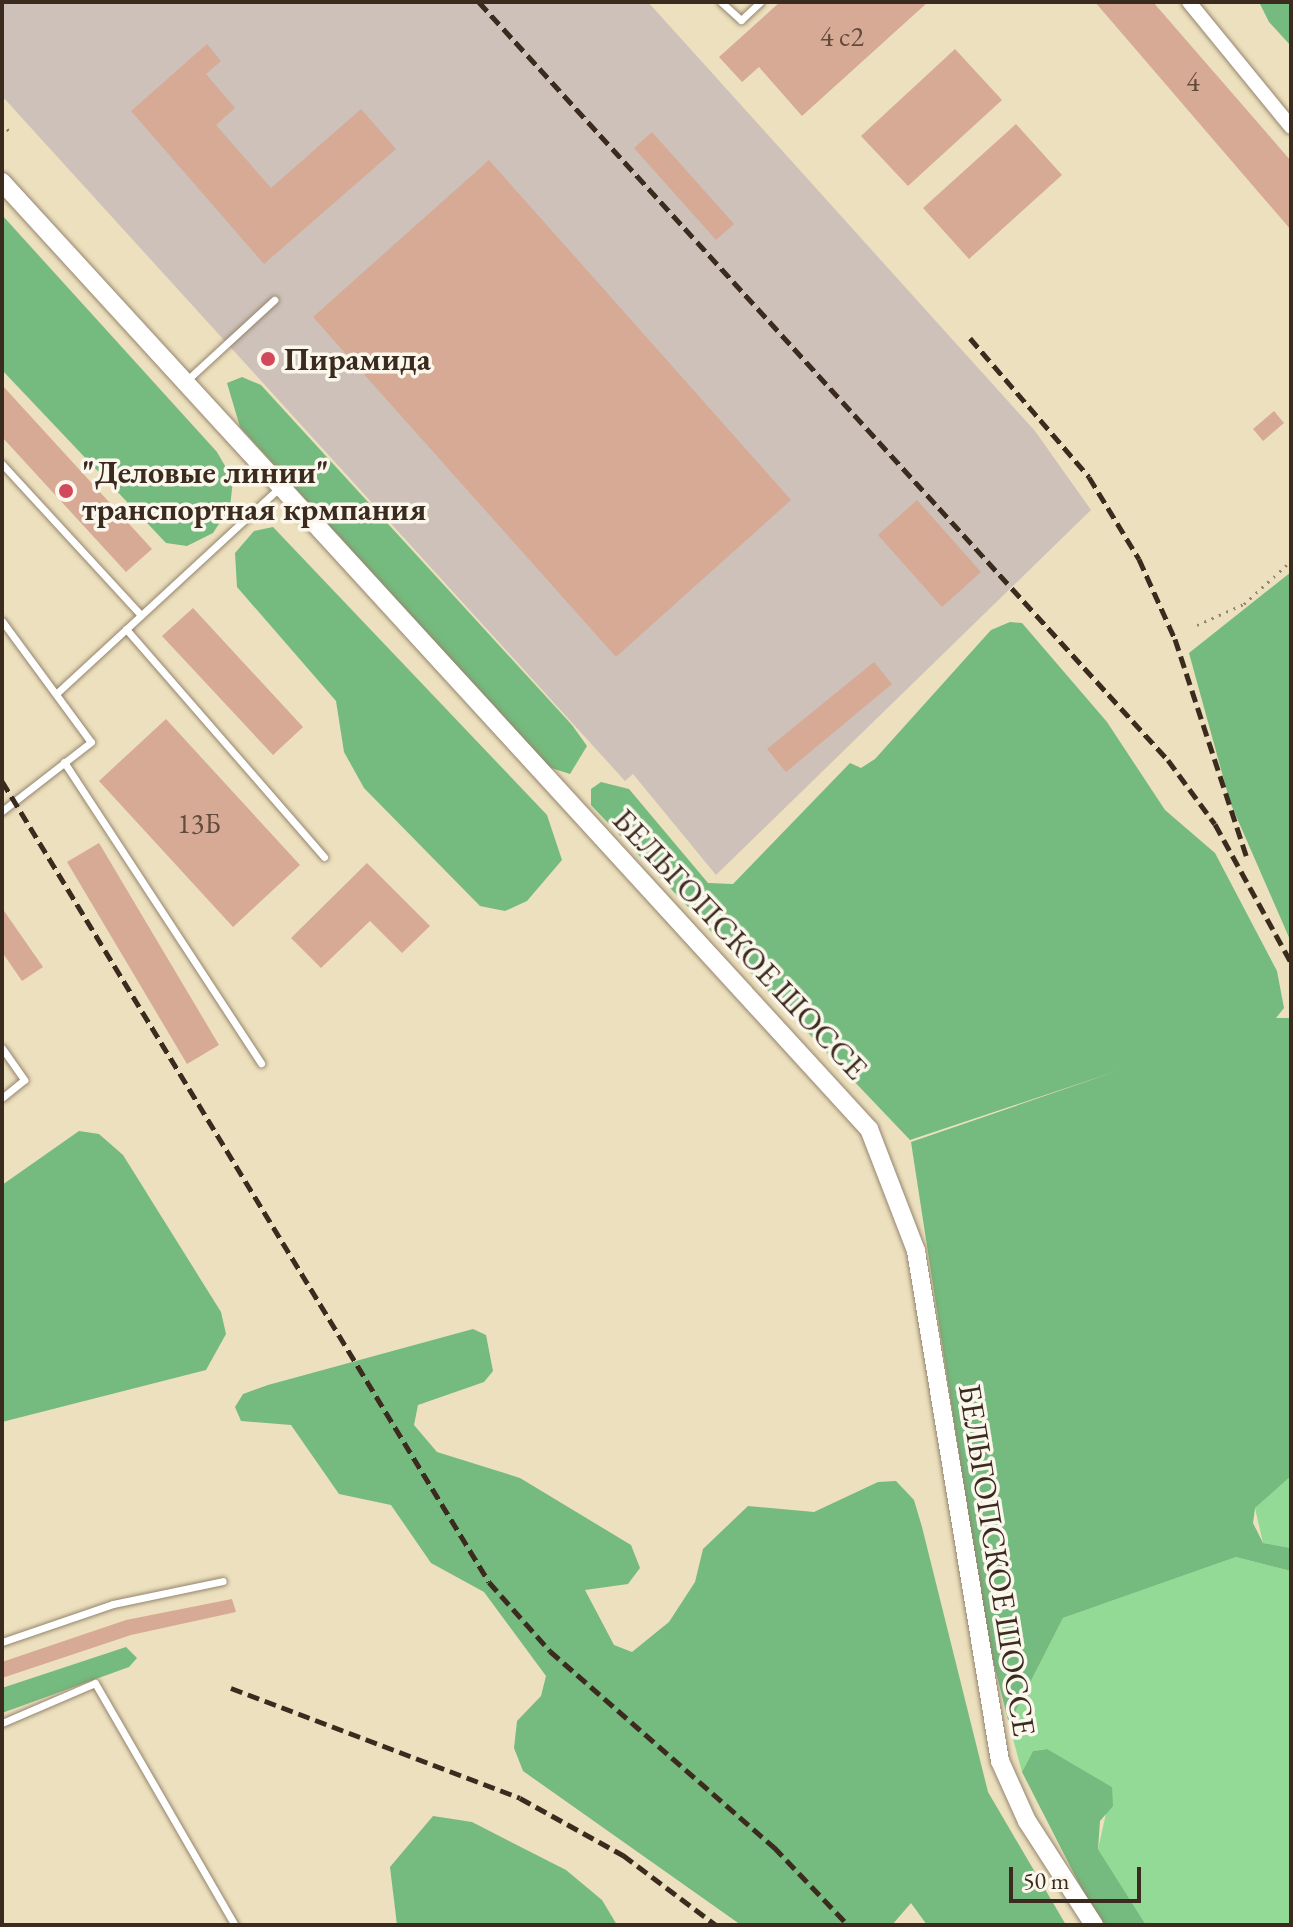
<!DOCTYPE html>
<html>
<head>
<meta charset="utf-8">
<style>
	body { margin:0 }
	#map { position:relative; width:1293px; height:1927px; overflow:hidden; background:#ede0be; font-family:"EB Garamond",serif }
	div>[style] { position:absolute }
	.industrial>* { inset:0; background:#cec1ba }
	.green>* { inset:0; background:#92da95 }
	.forest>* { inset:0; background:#75ba7e }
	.building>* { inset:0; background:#d6aa94 }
	.path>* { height:3px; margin-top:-1.5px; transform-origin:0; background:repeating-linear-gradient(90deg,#94856e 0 2px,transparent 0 8px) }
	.roads { filter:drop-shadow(0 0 2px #94856e) drop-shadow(0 0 2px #94856e) }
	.service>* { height:7px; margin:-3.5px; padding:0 3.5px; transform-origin:3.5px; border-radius:3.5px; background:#fff }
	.minor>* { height:14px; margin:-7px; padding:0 7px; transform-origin:7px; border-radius:7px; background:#fff }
	.tertiary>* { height:18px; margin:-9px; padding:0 9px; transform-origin:9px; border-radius:9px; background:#fff }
	.rail>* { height:5px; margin-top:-2.5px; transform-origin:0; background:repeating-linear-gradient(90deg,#3b2a1e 0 12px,transparent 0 18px) }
	.dots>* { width:22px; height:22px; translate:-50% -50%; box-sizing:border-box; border:4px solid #fbf7ec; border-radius:50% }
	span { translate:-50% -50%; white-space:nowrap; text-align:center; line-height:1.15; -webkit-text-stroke:7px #fbf7ec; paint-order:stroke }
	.number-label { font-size:28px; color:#624a3c }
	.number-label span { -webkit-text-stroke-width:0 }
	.poi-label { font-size:32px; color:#3b2a1e; font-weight:700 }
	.left { translate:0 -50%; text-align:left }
	.street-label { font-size:32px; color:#3b2a1e }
	.frame { position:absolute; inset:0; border:4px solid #3b2a1e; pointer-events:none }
	.scale { position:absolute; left:1009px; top:1867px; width:132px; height:36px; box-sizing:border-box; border:4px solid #3b2a1e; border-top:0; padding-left:10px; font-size:24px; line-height:28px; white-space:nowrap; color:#3b2a1e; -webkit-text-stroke:6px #fbf7ec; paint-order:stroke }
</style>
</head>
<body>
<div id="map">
	<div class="industrial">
		<div style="clip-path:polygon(2px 2px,648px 2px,1035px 431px,1091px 510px,716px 875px,633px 774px,625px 781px,2px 96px)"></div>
	</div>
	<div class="green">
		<div style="clip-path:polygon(1291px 1476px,1291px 1548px,1263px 1543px,1255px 1508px)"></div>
		<div style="clip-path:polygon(1236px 1557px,1291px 1571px,1291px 1925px,1146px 1925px,1098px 1849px,1112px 1787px,1046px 1749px,1033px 1751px,1022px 1772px,1009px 1724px,1063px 1618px)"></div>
	</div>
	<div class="forest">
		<div style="clip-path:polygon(1259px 2px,1291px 2px,1291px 46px,1269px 22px)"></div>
		<div style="clip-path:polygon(2px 215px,217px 452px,233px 480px,230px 507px,213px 533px,187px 546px,166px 543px,2px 370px)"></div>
		<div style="clip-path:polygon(242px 377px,261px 385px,572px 725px,587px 746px,570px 774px,548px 767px,240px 427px,227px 383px)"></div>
		<div style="clip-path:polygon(273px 527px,547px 815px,562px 860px,527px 901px,505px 911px,480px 906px,364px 788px,344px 752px,336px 701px,237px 587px,235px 553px,254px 531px)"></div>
		<div style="clip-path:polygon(1291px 572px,1291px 942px,1230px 802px,1189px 653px)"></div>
		<div style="clip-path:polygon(1010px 622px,1022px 623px,1107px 722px,1165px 810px,1215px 853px,1277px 971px,1284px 1008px,1276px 1018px,1291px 1018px,1291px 1476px,1255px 1508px,1253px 1523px,1263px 1543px,1291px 1548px,1291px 1571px,1236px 1557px,1063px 1618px,1009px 1724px,987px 1636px,911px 1142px,1120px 1070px,910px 1140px,591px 805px,591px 789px,601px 782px,629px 789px,708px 883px,733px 884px,850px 763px,861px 768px,875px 759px,991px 630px)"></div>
		<div style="clip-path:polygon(79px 1131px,99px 1134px,123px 1155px,221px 1312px,226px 1334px,206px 1370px,2px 1422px,2px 1185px)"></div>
		<div style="clip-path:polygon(473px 1329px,486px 1335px,493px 1371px,484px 1382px,418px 1405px,414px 1425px,437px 1452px,520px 1478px,631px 1545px,640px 1568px,628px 1584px,585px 1590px,614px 1645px,632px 1652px,669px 1622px,695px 1582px,703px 1549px,748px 1506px,814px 1512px,878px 1482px,896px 1481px,914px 1500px,922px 1527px,988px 1792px,1066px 1925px,927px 1925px,911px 1903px,892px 1925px,741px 1925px,523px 1771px,514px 1748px,517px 1721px,541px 1696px,546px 1676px,484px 1592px,431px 1563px,391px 1505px,339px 1494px,291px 1425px,241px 1421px,235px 1407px,243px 1394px,268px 1385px)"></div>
		<div style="clip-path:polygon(126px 1647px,137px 1658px,129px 1667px,2px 1713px,2px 1688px)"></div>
		<div style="clip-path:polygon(1047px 1749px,1112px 1787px,1113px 1806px,1100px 1821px,1098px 1849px,1146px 1925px,1104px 1925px,1086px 1897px,1022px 1772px,1033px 1751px)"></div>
		<div style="clip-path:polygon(433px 1816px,472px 1822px,566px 1870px,602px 1900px,617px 1925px,397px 1925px,390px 1867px)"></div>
	</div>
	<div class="building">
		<div style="clip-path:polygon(780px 2px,928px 2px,802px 116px,759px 67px,742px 82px,719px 57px)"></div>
		<div style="clip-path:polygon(1095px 2px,1153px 2px,1291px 161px,1291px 230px)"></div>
		<div style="clip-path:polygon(207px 44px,221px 61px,206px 74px,235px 108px,216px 125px,271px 188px,361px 109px,396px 149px,264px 264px,131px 111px)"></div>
		<div style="clip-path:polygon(955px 49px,1002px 100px,908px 186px,861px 136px)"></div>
		<div style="clip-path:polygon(1016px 124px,1062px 175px,969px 259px,923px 208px)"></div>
		<div style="clip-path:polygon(652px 132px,734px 224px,716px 240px,634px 148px)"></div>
		<div style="clip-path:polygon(489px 160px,791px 500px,616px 657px,313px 317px)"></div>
		<div style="clip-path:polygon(2px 385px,152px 549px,126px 572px,2px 437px)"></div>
		<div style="clip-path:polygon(1274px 411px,1284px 423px,1263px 441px,1253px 429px)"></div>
		<div style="clip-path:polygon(917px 500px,981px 572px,942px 607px,878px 535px)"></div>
		<div style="clip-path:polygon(193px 608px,303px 727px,273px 755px,162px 636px)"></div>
		<div style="clip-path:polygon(874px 662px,892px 684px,786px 772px,767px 749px)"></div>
		<div style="clip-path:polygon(166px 719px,300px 865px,233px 927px,99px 781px)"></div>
		<div style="clip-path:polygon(99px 843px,219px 1045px,187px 1064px,67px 862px)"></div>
		<div style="clip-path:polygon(367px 863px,430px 926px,402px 953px,370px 921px,321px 968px,291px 938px)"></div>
		<div style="clip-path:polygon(2px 908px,43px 967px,22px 981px,2px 952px)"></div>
		<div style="clip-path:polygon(232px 1599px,236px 1612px,131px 1635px,2px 1678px,2px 1662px,126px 1620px)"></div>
	</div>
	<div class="path">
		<div style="left:2px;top:123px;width:11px;rotate:49deg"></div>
		<div style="left:1197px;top:625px;width:51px;rotate:-24.1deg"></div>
		<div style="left:1244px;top:604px;width:64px;rotate:-42.5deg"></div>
	</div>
	<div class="roads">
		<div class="service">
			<div style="left:721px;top:2px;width:27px;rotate:42deg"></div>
			<div style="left:741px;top:20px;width:26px;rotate:-43deg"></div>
			<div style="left:186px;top:381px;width:120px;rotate:-42.6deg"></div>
			<div style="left:2px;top:464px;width:205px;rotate:47.4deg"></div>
			<div style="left:2px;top:621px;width:150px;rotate:53.7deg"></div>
			<div style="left:91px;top:742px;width:113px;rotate:142.2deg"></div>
			<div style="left:126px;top:629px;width:302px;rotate:49deg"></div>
			<div style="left:58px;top:692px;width:302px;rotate:-42.7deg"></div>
			<div style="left:64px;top:762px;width:360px;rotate:56.8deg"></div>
			<div style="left:2px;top:1048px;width:39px;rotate:55deg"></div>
			<div style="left:24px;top:1080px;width:28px;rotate:141deg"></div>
			<div style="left:2px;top:1642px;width:117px;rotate:-18.9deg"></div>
			<div style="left:113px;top:1604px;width:112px;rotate:-11.8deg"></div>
			<div style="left:2px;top:1723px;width:101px;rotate:-23.3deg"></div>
			<div style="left:95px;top:1683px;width:280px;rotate:60deg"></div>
		</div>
		<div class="minor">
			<div style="left:1189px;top:2px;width:161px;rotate:50.8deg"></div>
		</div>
		<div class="tertiary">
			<div style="left:2px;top:182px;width:1284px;rotate:47.53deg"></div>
			<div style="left:869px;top:1129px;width:131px;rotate:68.9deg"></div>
			<div style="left:916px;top:1251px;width:517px;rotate:80.65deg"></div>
			<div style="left:1000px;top:1761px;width:66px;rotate:65.8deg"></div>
			<div style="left:1027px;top:1821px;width:124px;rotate:57.2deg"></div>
		</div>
	</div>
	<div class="rail">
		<div style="left:479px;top:2px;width:1024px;rotate:47.73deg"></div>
		<div style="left:1168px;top:760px;width:79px;rotate:53.7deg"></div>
		<div style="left:1215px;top:824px;width:158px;rotate:61.2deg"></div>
		<div style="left:970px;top:338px;width:183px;rotate:49.4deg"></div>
		<div style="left:1089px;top:477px;width:96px;rotate:58.6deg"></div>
		<div style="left:1139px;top:559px;width:88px;rotate:65.8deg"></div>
		<div style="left:1175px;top:639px;width:234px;rotate:71.8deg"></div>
		<div style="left:2px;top:781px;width:937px;rotate:58.7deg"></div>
		<div style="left:489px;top:1582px;width:92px;rotate:48.5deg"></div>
		<div style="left:550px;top:1651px;width:298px;rotate:41.2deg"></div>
		<div style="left:774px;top:1847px;width:108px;rotate:46.5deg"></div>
		<div style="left:231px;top:1688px;width:309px;rotate:20.8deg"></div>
		<div style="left:520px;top:1798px;width:118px;rotate:29deg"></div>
		<div style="left:623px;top:1855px;width:116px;rotate:37deg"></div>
	</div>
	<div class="dots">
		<div style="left:268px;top:359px;background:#d1495b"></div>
		<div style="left:66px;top:491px;background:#d1495b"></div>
	</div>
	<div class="number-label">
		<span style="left:842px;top:36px">4 с2</span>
		<span style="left:1193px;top:81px">4</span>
		<span style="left:199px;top:823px">13Б</span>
	</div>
	<div class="poi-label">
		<span class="left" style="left:284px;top:359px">Пирамида</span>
		<span class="left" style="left:82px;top:491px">"Деловые линии"<br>транспортная крмпания</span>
	</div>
	<div class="street-label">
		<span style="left:740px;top:944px;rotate:47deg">БЕЛЬГОПСКОЕ ШОССЕ</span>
		<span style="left:997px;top:1560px;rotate:81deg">БЕЛЬГОПСКОЕ ШОССЕ</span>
	</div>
	<div class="frame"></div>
	<div class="scale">50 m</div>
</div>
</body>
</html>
